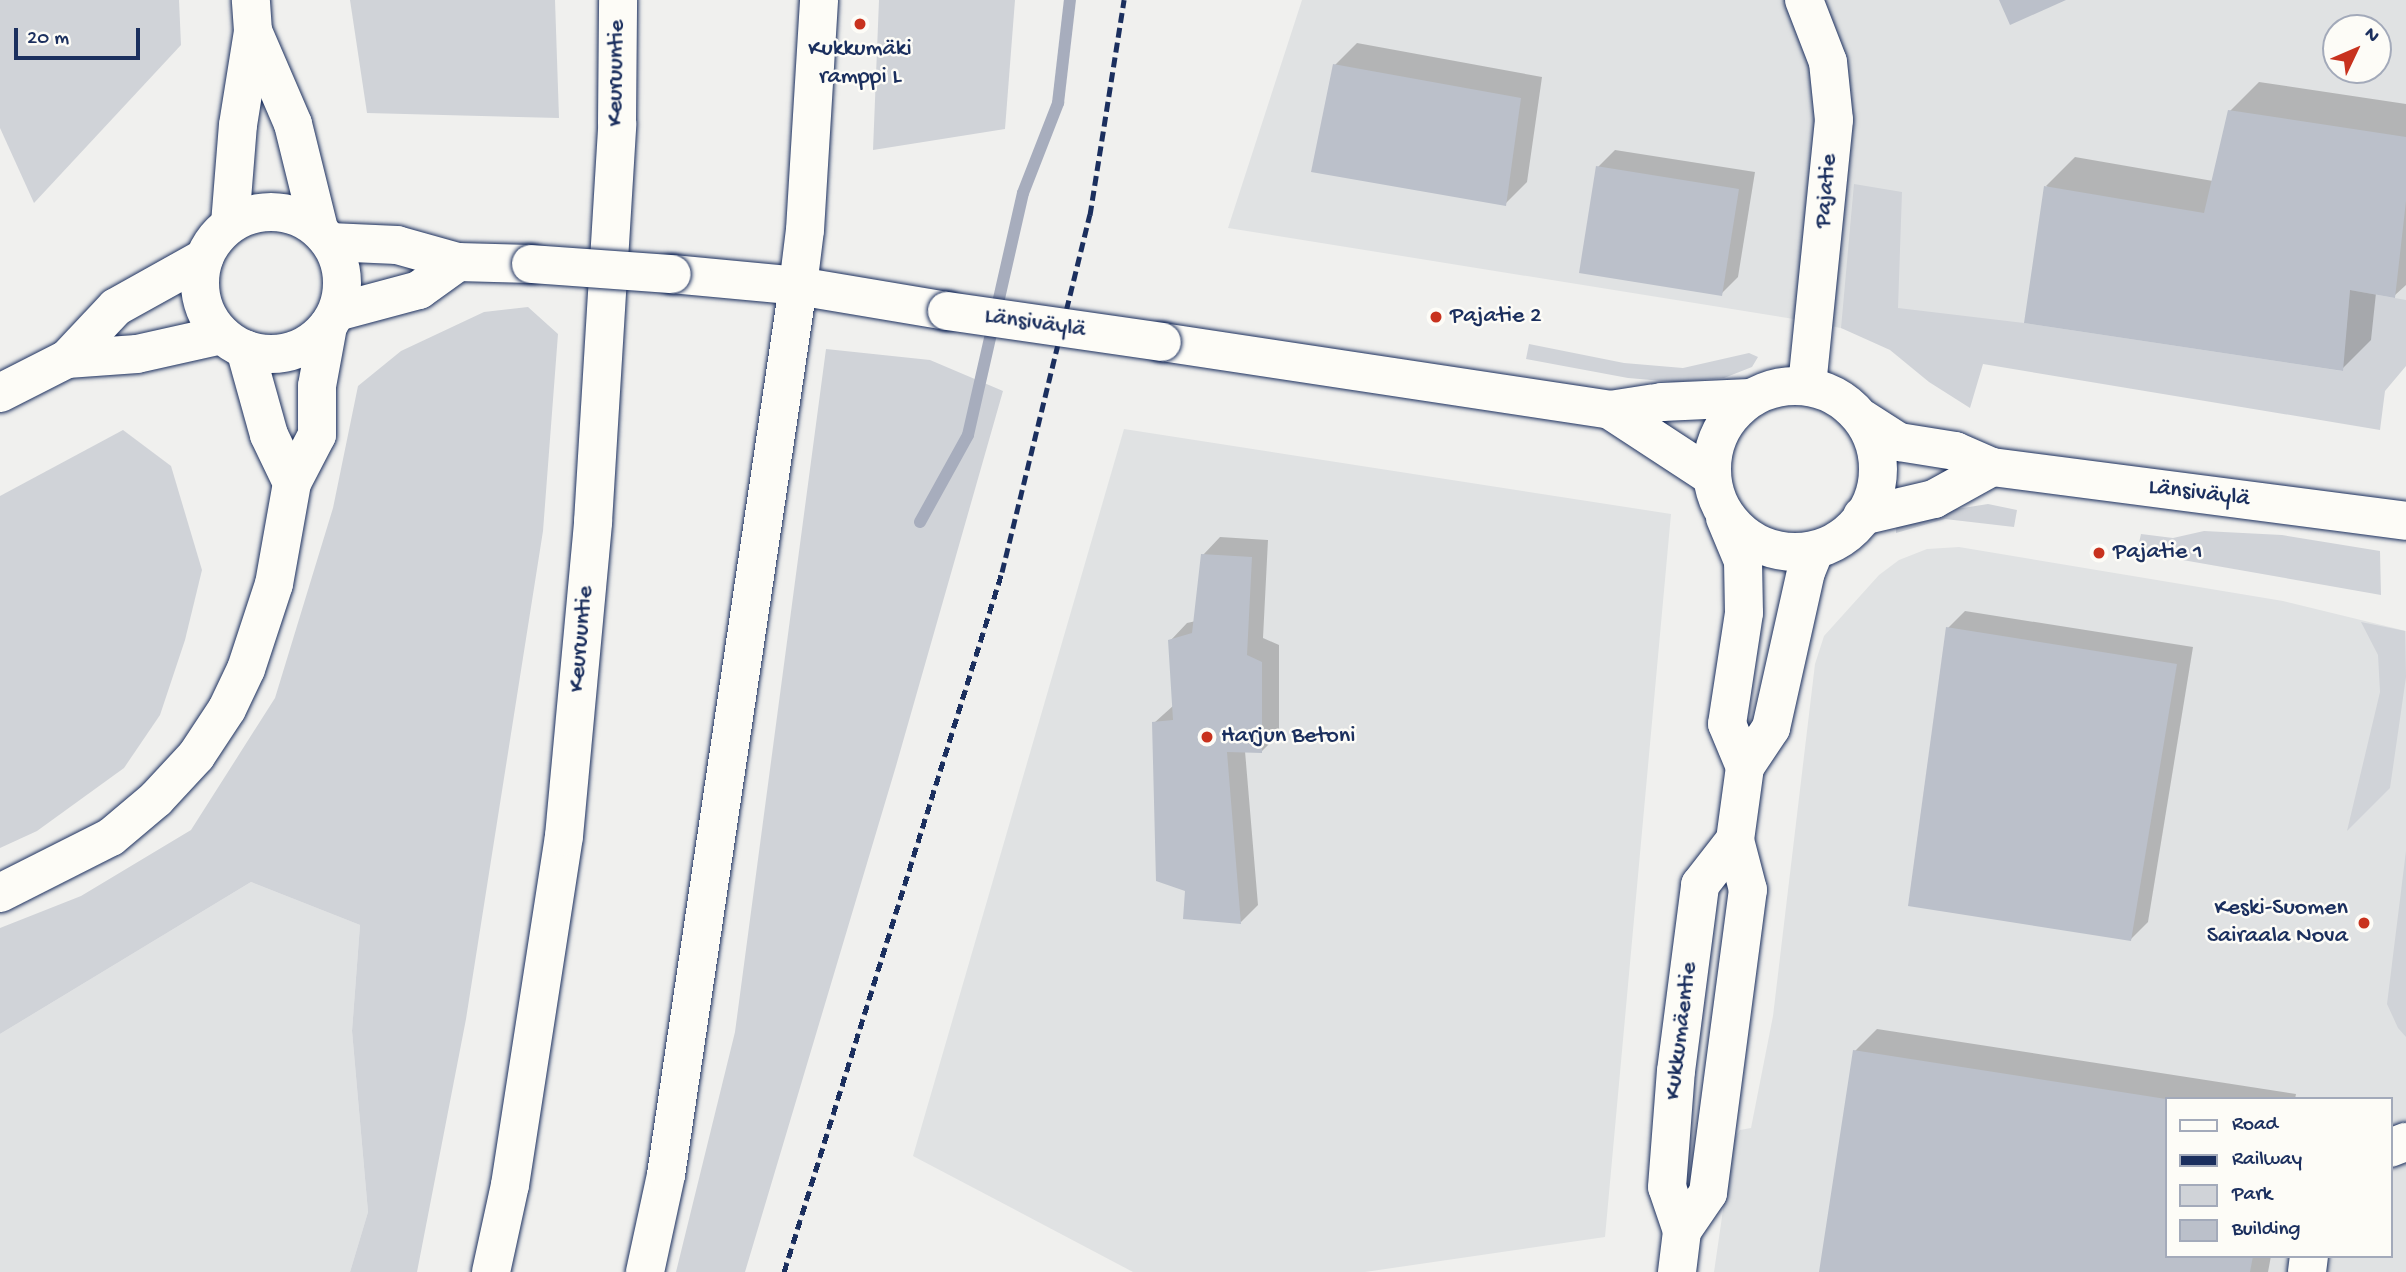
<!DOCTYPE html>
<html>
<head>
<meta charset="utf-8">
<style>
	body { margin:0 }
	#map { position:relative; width:2406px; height:1272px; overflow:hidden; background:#f0f0ee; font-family:"Gochi Hand",sans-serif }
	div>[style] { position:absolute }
	.built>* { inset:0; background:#e0e2e3 }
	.green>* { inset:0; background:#d0d3d8 }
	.shadow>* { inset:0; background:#0003 }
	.stream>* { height:12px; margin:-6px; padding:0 6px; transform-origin:6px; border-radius:6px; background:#a7adbd }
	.building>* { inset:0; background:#bbc0ca }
	.roads { filter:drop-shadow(0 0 2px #1b2f5e) drop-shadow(0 0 2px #1b2f5e) }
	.minor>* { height:38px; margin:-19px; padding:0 19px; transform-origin:19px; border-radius:19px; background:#fdfcf7 }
	.major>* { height:38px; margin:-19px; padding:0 19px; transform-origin:19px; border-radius:19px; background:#fdfcf7 }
	.major>.ring { margin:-19px; padding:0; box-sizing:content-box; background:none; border:38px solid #fdfcf7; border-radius:50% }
	.highway>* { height:38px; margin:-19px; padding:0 19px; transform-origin:19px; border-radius:19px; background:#fdfcf7 }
	.rail>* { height:5px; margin-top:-2.5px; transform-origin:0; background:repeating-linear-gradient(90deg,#1b2f5e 0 10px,transparent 0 15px) }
	.bridges { filter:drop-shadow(0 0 2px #1b2f5e) drop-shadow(0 0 2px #1b2f5e) }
	.major-bridge>* { height:38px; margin:-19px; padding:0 19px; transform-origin:19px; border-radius:19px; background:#fdfcf7 }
	.dots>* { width:19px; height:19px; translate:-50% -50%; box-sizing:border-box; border:4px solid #fdfcf7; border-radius:50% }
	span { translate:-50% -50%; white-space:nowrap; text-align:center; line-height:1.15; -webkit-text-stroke:5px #fdfcf7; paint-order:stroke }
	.poi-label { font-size:24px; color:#1b2f5e }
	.left { translate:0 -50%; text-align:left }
	.right { translate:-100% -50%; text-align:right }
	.street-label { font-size:24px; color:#1b2f5e }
	.legend { position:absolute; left:2165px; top:1097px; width:228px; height:161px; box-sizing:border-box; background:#fdfcf7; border:2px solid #a3aaba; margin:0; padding:9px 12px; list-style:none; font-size:21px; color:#1b2f5e }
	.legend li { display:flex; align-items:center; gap:14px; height:35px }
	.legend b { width:35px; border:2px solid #a3aaba }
	.north { position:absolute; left:2322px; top:14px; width:70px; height:70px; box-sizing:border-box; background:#fdfcf7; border:2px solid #a3aaba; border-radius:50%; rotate:46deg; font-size:19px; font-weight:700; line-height:28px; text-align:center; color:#1b2f5e }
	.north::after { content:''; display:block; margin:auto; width:24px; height:32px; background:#c8321e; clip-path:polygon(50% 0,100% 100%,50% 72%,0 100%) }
	.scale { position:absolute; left:14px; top:28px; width:126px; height:32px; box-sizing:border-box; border:4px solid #1b2f5e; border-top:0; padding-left:9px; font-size:21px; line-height:24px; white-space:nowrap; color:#1b2f5e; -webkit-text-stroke:5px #fdfcf7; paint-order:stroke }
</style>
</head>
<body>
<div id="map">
	<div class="built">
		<div style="clip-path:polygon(evenodd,1302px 0,2406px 0,2406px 365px,2352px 386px,1919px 343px,1794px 319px,1228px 228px,1302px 0,2336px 28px,2378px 28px,2378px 70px,2336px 70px,2336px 28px)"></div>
		<div style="clip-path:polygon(1124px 429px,1671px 514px,1605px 1237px,1365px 1272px,1133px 1272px,913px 1156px)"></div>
		<div style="clip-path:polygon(evenodd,1959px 547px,2283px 601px,2406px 631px,2406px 1272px,1714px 1272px,1733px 1141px,1740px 1130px,1751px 1128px,1773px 1016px,1815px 664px,1824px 636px,1879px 575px,1899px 560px,1927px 549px,1959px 547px,2166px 1099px,2390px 1099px,2390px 1256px,2166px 1256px,2166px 1099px)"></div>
		<div style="clip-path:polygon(251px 882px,360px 925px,352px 1031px,368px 1212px,350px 1272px,0 1272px,0 1034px)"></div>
	</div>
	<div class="green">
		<div style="clip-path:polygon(0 0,179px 0,181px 45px,34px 203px,0 128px)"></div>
		<div style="clip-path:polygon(350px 0,555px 0,559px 118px,367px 113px)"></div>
		<div style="clip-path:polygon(879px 0,1015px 0,1005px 129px,873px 150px)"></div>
		<div style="clip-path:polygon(1854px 184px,1902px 192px,1898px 308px,2024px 323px,2342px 371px,2350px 290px,2406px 300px,2406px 366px,2385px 391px,2380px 430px,1983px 364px,1970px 408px,1929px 382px,1890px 350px,1841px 328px)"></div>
		<div style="clip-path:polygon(528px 307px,558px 334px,543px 531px,466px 1019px,417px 1272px,350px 1272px,368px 1212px,352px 1031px,360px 925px,251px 882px,0 1034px,0 928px,81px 896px,191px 830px,275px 698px,333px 508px,358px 386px,401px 351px,484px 312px)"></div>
		<div style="clip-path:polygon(1529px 344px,1624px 363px,1683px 368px,1749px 353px,1758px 357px,1752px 367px,1724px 378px,1675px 382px,1628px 378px,1526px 359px)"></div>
		<div style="clip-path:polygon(826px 349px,930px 360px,1003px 391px,896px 766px,745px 1272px,676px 1272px,735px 1032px)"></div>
		<div style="clip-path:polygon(123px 430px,171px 466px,202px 570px,185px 640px,160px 715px,124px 768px,37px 831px,0 848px,0 496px)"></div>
		<div style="clip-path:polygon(1988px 504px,2017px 510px,2014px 527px,1945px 519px,1896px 533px,1896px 527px,1944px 511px)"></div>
		<div style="clip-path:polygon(2204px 531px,2282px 535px,2380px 551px,2381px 595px,2137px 552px,2141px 534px,2173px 538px)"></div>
		<div style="clip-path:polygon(2361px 622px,2405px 631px,2406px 677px,2390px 788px,2347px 831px,2380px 692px,2378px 655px)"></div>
		<div style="clip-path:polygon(2406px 851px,2406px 1037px,2398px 1028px,2387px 1004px)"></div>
	</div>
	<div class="shadow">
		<div style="clip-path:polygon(1357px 43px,1542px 77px,1527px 182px,1505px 204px,1335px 65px)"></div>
		<div style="clip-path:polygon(2259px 82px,2406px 104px,2406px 285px,2394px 296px,2376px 293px,2371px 340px,2342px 369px,2046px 186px,2075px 157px,2213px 181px,2230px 111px)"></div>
		<div style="clip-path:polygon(1615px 150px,1755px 172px,1738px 277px,1721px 294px,1598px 167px)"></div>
		<div style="clip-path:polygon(1220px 537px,1268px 540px,1263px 638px,1279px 645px,1279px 734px,1262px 751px,1245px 751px,1258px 905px,1241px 922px,1187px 890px,1154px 723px,1174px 705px,1170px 641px,1187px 623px,1196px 621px,1203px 555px)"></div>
		<div style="clip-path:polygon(1965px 611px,2193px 647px,2148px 922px,2131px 939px,1948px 628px)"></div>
		<div style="clip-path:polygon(1877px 1029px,2296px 1094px,2295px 1099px,2166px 1099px,2166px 1256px,2271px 1256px,2268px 1272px,1821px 1272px,1855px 1051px)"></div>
	</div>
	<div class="stream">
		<div style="left:920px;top:522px;width:99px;rotate:-61.1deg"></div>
		<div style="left:968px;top:435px;width:248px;rotate:-77.2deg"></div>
		<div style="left:1023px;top:193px;width:97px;rotate:-68.7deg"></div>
		<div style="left:1058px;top:103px;width:104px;rotate:-83.4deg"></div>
	</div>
	<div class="building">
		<div style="clip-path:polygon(1999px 0,2066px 0,2010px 25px)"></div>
		<div style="clip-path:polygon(1333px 64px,1521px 98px,1506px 206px,1311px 172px)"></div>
		<div style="clip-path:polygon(2228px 110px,2406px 137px,2406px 201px,2395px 298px,2350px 290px,2343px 371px,2024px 323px,2044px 186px,2204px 213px)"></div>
		<div style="clip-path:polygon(1596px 166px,1739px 189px,1722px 296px,1579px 273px)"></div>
		<div style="clip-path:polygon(1201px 554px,1252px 557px,1247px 655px,1262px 662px,1262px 753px,1227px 752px,1241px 924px,1183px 919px,1185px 891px,1156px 881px,1152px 722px,1173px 720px,1168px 640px,1192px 633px)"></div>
		<div style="clip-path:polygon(1946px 627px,2177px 664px,2131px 941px,1908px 906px)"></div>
		<div style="clip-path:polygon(1853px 1050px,2166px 1099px,2166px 1256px,2253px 1256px,2250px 1272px,1819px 1272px)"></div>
	</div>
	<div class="roads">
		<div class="minor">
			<div style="left:1804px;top:0;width:66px;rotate:68.8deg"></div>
			<div style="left:1828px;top:62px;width:58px;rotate:84.1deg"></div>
			<div style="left:1834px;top:120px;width:267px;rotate:95.8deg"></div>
			<div style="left:245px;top:349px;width:89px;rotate:74.4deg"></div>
			<div style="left:269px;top:435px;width:53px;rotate:64.4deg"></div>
			<div style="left:67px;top:359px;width:70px;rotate:-4.1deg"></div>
			<div style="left:137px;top:354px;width:87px;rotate:-12.6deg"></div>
			<div style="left:0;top:393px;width:75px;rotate:-26.9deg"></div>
			<div style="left:67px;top:359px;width:71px;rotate:-46.7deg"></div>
			<div style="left:116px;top:307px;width:101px;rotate:-29.1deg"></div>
			<div style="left:1725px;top:518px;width:47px;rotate:67.3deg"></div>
			<div style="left:1743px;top:561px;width:52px;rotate:88.9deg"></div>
			<div style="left:1744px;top:613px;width:112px;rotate:98.7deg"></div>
			<div style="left:1727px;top:724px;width:47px;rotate:67.3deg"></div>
			<div style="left:0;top:893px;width:124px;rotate:-26.8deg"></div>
			<div style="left:111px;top:837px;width:59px;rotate:-40.2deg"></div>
			<div style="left:156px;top:799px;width:59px;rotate:-47.1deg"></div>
			<div style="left:196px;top:756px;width:56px;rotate:-56.6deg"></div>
			<div style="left:227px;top:709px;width:44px;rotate:-64.6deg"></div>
			<div style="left:246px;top:669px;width:89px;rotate:-71.8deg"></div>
			<div style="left:274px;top:584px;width:103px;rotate:-79.9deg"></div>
			<div style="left:292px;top:483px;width:54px;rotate:-62.5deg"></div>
			<div style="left:317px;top:435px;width:49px;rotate:-90deg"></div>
			<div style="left:317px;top:386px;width:61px;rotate:-79.6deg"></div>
			<div style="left:2390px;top:1148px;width:17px;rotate:-21deg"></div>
			<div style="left:1682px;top:1231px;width:46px;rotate:-55.6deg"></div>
			<div style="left:1708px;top:1193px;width:306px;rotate:-82.5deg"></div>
			<div style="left:1748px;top:890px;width:52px;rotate:-104.6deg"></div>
			<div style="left:1735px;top:840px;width:74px;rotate:-82.2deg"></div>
			<div style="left:1745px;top:767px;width:47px;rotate:-56.3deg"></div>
			<div style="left:1771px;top:728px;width:160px;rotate:-77.4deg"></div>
			<div style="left:1806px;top:572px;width:22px;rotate:-68deg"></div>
			<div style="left:1677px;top:1272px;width:41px;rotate:-83deg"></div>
			<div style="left:1682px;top:1231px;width:46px;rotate:-108.8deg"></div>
			<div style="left:1667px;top:1187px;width:116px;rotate:-85.6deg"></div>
			<div style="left:1676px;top:1071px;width:188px;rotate:-82.6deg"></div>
			<div style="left:1700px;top:885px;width:57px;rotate:-52.1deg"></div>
			<div style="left:2307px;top:1272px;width:16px;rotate:-83deg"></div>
		</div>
		<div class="major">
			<div class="ring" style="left:200px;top:212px;width:104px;height:104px"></div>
			<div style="left:330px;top:242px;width:67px;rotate:2.6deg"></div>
			<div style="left:397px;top:245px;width:63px;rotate:15.6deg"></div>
			<div style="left:458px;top:262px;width:73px;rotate:1.6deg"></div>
			<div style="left:672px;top:274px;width:127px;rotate:5.4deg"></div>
			<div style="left:798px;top:286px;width:151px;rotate:9.5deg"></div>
			<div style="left:337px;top:312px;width:85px;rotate:-15deg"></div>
			<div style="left:419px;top:290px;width:48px;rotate:-35.7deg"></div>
			<div style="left:1162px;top:342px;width:453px;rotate:8.6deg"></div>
			<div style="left:1610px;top:410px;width:53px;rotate:-8.7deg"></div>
			<div style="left:1662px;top:402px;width:88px;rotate:-2.6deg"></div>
			<div class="ring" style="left:1712px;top:386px;width:128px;height:128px"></div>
			<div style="left:1610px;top:410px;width:121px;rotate:33.2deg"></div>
			<div style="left:1863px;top:419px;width:43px;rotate:32.6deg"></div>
			<div style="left:1899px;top:442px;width:57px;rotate:9.1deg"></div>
			<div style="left:1955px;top:451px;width:40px;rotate:23.4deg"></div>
			<div style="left:1992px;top:467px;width:418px;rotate:7.4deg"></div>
			<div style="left:1862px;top:516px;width:74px;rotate:-13.3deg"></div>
			<div style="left:1934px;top:499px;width:66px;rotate:-28.9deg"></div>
		</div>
		<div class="highway">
			<div style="left:253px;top:31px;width:101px;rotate:66.7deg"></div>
			<div style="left:293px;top:124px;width:108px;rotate:76.1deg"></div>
			<div style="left:230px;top:224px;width:99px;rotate:-85.4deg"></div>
			<div style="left:238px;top:125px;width:95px;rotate:-80.9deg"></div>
			<div style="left:253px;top:31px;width:31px;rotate:-94deg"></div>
			<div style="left:491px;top:1272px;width:89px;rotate:-77.7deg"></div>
			<div style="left:510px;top:1185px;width:353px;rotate:-81.2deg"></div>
			<div style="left:564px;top:836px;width:315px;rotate:-84.7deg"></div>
			<div style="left:593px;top:522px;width:399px;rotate:-86.5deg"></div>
			<div style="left:617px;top:124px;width:124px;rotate:-89.5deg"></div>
			<div style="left:645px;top:1272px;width:99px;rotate:-77.8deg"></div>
			<div style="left:666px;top:1175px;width:899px;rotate:-81.55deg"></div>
			<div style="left:798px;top:286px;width:56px;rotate:-82.9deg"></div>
			<div style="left:805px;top:230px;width:230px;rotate:-86.5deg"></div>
		</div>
	</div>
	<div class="rail">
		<div style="left:784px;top:1272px;width:733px;rotate:-72.7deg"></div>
		<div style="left:1002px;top:572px;width:368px;rotate:-76.2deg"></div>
		<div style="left:1090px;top:215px;width:218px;rotate:-81deg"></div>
	</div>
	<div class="bridges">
		<div class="major-bridge">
			<div style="left:531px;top:264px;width:141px;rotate:4.1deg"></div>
			<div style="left:947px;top:311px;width:217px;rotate:8.2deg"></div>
		</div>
	</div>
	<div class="dots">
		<div style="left:860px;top:24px;background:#c8321e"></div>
		<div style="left:1436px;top:317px;background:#c8321e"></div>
		<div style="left:2099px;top:553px;background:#c8321e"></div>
		<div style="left:1207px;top:737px;background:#c8321e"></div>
		<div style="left:2364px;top:923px;background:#c8321e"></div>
	</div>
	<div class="poi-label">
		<span style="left:860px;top:64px">Kukkumäki<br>ramppi L</span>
		<span class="left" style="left:1450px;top:317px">Pajatie 2</span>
		<span class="left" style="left:2113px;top:553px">Pajatie 1</span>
		<span class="left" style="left:1221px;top:737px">Harjun Betoni</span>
		<span class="right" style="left:2348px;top:923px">Keski-Suomen<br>Sairaala Nova</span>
	</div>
	<div class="street-label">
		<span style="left:617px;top:73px;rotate:-89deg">Keuruuntie</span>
		<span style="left:1827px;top:191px;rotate:-85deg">Pajatie</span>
		<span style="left:1035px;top:324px;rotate:8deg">Länsiväylä</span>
		<span style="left:2199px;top:494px;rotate:7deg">Länsiväylä</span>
		<span style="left:582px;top:639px;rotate:-85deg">Keuruuntie</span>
		<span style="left:1682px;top:1031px;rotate:-83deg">Kukkumäentie</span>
	</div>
	<ul class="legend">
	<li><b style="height:9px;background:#fdfcf7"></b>Road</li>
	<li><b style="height:9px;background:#1b2f5e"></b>Railway</li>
	<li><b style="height:19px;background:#d0d3d8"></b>Park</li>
	<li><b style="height:19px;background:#bbc0ca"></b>Building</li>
	</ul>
	<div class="north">N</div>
	<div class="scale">20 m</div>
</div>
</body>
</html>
